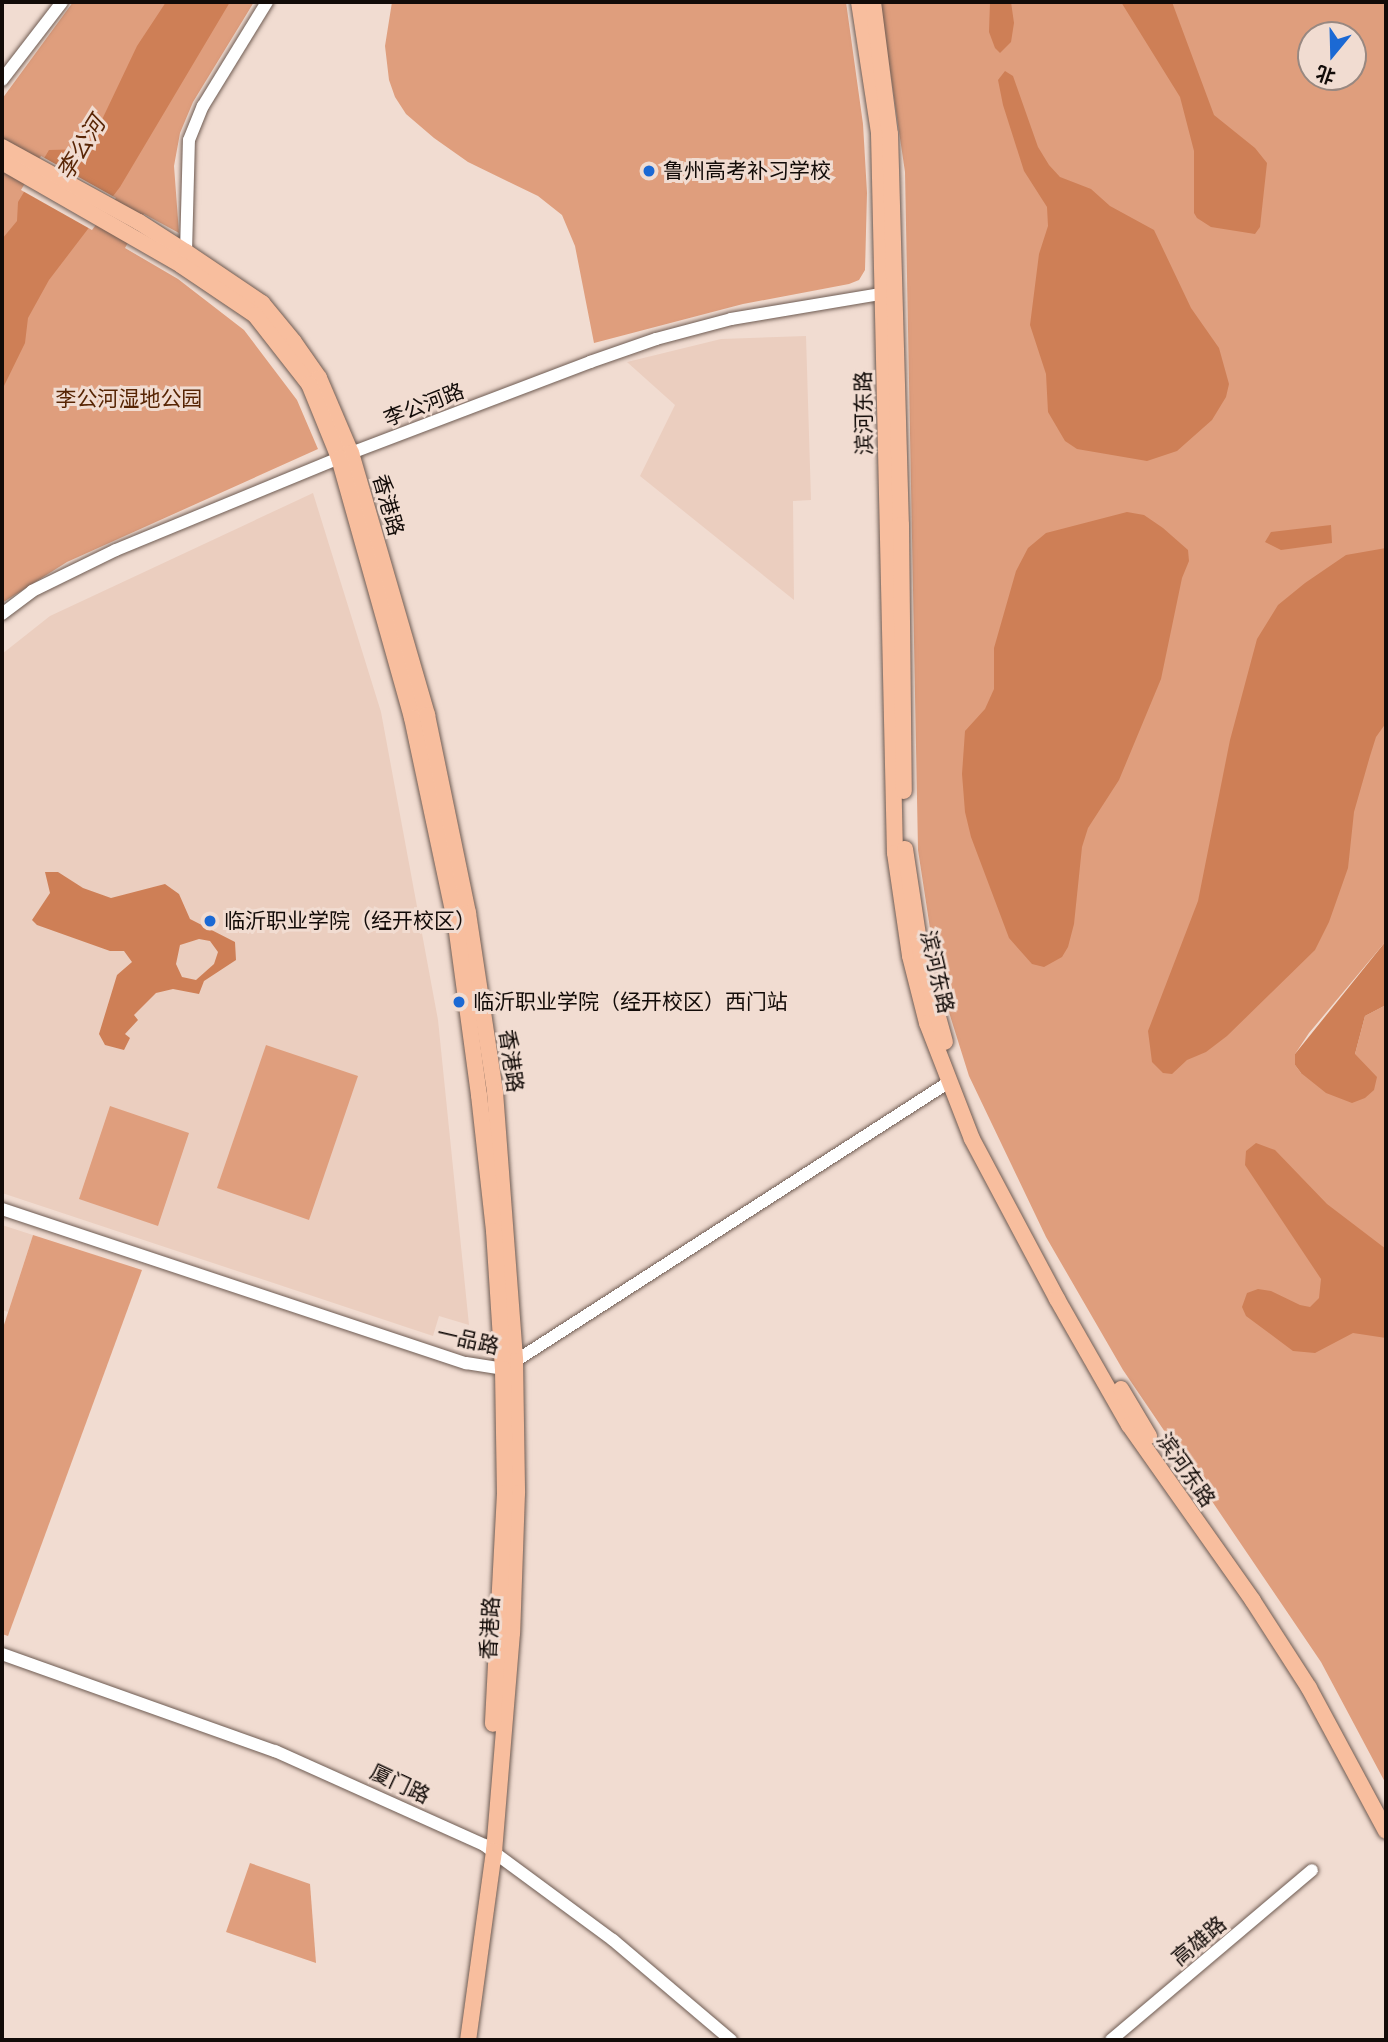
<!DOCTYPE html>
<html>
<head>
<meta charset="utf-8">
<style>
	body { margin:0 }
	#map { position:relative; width:1388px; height:2042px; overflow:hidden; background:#f1dcd1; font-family:Rubik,"Noto Sans SC",sans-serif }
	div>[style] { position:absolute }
	.built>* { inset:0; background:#ebcebf }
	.green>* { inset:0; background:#df9e7d }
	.water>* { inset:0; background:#ce7f56 }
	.pier>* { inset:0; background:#f1dcd1 }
	.roads { filter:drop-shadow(0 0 2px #6e5b52) drop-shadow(0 0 2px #6e5b52) }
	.minor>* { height:12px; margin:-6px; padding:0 6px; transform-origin:6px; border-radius:6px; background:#fff }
	.major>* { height:16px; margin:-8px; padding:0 8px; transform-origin:8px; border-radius:8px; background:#f8be9e }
	.dots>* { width:19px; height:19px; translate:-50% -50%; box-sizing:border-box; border:4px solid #f1dcd1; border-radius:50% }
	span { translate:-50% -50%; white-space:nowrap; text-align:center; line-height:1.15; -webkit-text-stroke:6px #f1dcd1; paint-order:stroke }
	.poi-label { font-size:21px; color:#120b08 }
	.left { translate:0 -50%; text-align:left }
	.park-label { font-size:21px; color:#572504 }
	.street-label { font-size:21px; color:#120b08 }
	.water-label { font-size:23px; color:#592606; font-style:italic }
	.frame { position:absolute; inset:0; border:4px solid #120b08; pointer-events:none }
	.north { position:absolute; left:1297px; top:21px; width:70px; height:70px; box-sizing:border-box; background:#f1dcd1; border:2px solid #988881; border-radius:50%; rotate:199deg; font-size:19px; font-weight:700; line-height:28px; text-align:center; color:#120b08 }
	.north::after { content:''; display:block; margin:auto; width:24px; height:32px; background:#1b69d4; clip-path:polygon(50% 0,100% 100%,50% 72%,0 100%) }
</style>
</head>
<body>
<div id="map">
	<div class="built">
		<div style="clip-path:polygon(806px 336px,811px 500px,793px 501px,794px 600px,640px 476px,675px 405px,627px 362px,721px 339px)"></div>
		<div style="clip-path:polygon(313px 493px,381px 712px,438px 1020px,469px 1325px,439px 1316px,433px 1336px,2px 1193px,2px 654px,50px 616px)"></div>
		<div style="clip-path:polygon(2px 1225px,33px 1235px,8px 1312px,2px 1310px)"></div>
	</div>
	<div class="green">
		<div style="clip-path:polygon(73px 2px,254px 2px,193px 102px,180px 133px,174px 166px,179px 233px,144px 214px,125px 248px,178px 279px,244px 330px,297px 400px,318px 449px,67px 562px,2px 603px,2px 99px)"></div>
		<div style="clip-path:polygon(392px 2px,846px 2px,863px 124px,867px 193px,865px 270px,859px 280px,849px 284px,743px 304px,594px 343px,575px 246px,562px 215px,538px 196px,468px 162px,434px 138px,406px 114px,395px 97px,389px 80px,385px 46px)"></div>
		<div style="clip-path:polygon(evenodd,880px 2px,1386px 2px,1386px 941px,1309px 1033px,1295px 1054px,1295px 1065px,1301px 1073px,1355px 1054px,1365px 1016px,1386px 1005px,1386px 1784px,1321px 1662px,1123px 1370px,1046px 1237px,969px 1076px,937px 974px,918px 850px,905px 172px,880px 2px,1311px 35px,1353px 35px,1353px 77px,1311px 77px,1311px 35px)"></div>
		<div style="clip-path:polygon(266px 1045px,358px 1076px,309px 1220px,217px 1188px)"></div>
		<div style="clip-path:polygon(110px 1106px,189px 1133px,158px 1226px,79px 1199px)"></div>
		<div style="clip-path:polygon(33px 1235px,142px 1270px,8px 1636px,2px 1634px,2px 1331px)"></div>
		<div style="clip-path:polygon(250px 1863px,310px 1884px,316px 1963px,226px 1932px)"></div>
	</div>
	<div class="water">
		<div style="clip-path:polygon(166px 2px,230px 2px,120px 187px,49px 280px,28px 318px,25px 343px,2px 390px,2px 239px,17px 221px,18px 202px,49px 150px,88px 149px,137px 46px)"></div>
		<div style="clip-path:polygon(990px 2px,1011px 2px,1014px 23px,1011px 42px,1000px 53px,995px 48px,989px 32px)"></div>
		<div style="clip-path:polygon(1121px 2px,1172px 2px,1214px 115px,1255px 148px,1267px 163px,1260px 227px,1255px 234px,1211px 227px,1197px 218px,1194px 213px,1194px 151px,1180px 97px)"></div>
		<div style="clip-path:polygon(1005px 71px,1013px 76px,1038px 147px,1049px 165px,1060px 177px,1091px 189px,1110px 206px,1154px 230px,1191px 308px,1219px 348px,1229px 384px,1226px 397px,1212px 420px,1177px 451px,1147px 461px,1077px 449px,1065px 441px,1048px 412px,1046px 374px,1030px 325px,1039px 254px,1048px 226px,1047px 207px,1024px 171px,1003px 105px,998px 80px)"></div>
		<div style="clip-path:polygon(1127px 512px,1144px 515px,1163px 528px,1188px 550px,1189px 561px,1182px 578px,1161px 679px,1119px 780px,1088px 828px,1082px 847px,1074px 924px,1068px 947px,1062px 957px,1044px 967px,1032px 964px,1009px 938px,971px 837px,965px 812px,962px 774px,965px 731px,985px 709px,994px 689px,994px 648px,1016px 571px,1028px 548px,1046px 533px)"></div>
		<div style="clip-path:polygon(1331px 525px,1332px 543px,1281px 550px,1265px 542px,1271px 532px)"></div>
		<div style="clip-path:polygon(1386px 548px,1386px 723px,1376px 737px,1370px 756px,1354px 812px,1348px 868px,1329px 922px,1315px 950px,1227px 1036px,1206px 1052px,1187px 1060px,1172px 1074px,1163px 1073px,1152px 1062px,1148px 1031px,1198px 901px,1230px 740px,1257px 639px,1278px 605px,1305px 583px,1346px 555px)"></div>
		<div style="clip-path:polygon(evenodd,45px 872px,58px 872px,83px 888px,111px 898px,165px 884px,179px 894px,190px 919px,235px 942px,236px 960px,204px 981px,199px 994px,173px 989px,156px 993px,134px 1015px,138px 1020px,125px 1034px,130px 1038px,124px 1050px,105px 1045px,99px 1034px,117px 975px,132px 962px,124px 951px,110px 951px,37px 925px,32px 920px,50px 893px,45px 872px,199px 939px,210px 941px,218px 952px,214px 964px,196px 980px,182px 977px,176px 964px,180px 945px,199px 939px)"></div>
		<div style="clip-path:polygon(1386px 941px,1386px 1005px,1365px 1016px,1355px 1054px,1377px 1077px,1374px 1090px,1365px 1098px,1352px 1103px,1326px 1093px,1301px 1073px,1295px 1065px,1295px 1054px)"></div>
		<div style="clip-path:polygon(1256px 1143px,1275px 1150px,1327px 1204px,1386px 1249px,1386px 1338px,1353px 1333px,1315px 1353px,1293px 1351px,1246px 1316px,1242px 1307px,1247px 1293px,1258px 1289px,1271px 1291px,1300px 1305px,1310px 1307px,1319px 1298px,1321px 1279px,1245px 1165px,1246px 1151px)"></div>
	</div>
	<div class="pier">
		<div style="clip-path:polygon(41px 156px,116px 198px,92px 230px,21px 190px)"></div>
	</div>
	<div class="roads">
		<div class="minor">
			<div style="left:2px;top:80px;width:98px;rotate:-52.4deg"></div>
			<div style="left:186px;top:252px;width:112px;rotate:-88.5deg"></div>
			<div style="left:189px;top:140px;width:37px;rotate:-68deg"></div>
			<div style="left:203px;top:106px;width:122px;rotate:-58.4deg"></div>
			<div style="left:2px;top:614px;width:38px;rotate:-37deg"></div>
			<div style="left:32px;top:591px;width:93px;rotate:-26deg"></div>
			<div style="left:116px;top:550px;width:254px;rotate:-22.4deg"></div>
			<div style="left:351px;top:453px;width:256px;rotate:-20.8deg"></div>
			<div style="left:590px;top:362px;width:70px;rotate:-19.2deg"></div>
			<div style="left:656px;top:339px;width:78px;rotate:-14.9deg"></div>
			<div style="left:731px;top:319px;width:152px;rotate:-9.5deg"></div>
			<div style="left:2px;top:1209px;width:489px;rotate:18.4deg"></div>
			<div style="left:466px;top:1363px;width:37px;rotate:9deg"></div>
			<div style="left:503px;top:1369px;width:530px;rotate:-32.76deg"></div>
			<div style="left:2px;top:1654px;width:290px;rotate:19.6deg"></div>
			<div style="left:275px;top:1751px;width:229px;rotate:24.2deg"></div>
			<div style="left:484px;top:1845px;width:160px;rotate:36.4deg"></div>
			<div style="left:613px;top:1940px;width:155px;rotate:40.3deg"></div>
			<div style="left:1111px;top:2040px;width:263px;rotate:-40.2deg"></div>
		</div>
		<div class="major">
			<div style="left:859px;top:2px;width:133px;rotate:81.3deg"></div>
			<div style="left:879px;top:133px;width:720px;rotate:88.73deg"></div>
			<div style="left:895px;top:853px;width:104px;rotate:81.7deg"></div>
			<div style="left:910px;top:956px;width:69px;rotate:75.8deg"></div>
			<div style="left:927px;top:1023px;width:124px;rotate:68.8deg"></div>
			<div style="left:972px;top:1139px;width:181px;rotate:62deg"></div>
			<div style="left:1057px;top:1299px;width:145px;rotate:60.3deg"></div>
			<div style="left:1129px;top:1425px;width:215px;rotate:54.8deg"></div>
			<div style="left:1253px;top:1601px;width:103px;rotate:57.2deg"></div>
			<div style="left:1309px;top:1688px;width:162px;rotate:61.7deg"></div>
			<div style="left:873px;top:2px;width:133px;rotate:82.7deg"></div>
			<div style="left:890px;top:134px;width:391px;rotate:88.4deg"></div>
			<div style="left:901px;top:525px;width:266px;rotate:89.4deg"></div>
			<div style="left:2px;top:147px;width:156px;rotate:28.7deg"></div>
			<div style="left:139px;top:222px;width:56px;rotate:32.6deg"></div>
			<div style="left:186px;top:252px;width:92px;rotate:33.9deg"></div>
			<div style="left:262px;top:303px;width:50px;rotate:50.6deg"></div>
			<div style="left:294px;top:342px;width:44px;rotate:55.2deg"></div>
			<div style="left:319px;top:378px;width:82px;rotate:66.9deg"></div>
			<div style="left:351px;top:453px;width:273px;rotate:73.8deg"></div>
			<div style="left:427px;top:715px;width:202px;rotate:78.3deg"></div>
			<div style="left:468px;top:913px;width:181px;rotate:81.4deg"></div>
			<div style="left:495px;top:1092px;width:270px;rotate:85.7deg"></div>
			<div style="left:515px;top:1361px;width:132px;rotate:89.1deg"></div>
			<div style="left:517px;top:1493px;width:140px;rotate:92deg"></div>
			<div style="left:512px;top:1633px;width:219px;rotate:94.7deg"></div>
			<div style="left:494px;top:1851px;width:191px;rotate:97.8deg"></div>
			<div style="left:2px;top:162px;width:207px;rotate:29.9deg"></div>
			<div style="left:181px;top:265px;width:89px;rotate:34deg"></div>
			<div style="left:255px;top:315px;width:88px;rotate:52deg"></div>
			<div style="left:309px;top:384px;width:80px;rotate:67.9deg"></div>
			<div style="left:339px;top:458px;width:270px;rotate:74.3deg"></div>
			<div style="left:412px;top:718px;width:212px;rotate:78deg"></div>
			<div style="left:456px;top:925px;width:172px;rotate:82.3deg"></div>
			<div style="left:479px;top:1095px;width:137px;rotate:83.7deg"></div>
			<div style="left:494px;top:1231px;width:138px;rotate:86.3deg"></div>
			<div style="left:503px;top:1369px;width:124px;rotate:89.1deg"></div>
			<div style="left:505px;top:1493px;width:231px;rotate:93deg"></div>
			<div style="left:905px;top:849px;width:107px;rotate:81.4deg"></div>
			<div style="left:921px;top:955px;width:90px;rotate:74.6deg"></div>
			<div style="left:1121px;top:1389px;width:55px;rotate:59.2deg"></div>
		</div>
	</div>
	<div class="dots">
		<div style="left:649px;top:171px;background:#1b69d4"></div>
		<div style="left:210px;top:921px;background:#1b69d4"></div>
		<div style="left:459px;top:1002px;background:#1b69d4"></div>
	</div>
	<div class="poi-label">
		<span class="left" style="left:663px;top:171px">鲁州高考补习学校</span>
		<span class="left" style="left:224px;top:921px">临沂职业学院（经开校区）</span>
		<span class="left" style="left:473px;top:1002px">临沂职业学院（经开校区）西门站</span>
	</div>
	<div class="park-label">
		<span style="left:129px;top:399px">李公河湿地公园</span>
	</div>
	<div class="street-label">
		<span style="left:424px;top:405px;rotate:-21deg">李公河路</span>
		<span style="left:864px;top:413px;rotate:-91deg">滨河东路</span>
		<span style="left:388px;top:505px;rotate:74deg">香港路</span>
		<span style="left:937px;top:972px;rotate:77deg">滨河东路</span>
		<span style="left:511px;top:1061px;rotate:82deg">香港路</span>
		<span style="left:468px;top:1340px;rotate:13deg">一品路</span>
		<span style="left:1186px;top:1470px;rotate:55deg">滨河东路</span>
		<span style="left:490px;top:1628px;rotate:-87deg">香港路</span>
		<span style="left:400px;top:1784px;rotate:25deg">厦门路</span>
		<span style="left:1199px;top:1941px;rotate:-40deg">高雄路</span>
	</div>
	<div class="water-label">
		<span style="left:81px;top:148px;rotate:-58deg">李公河</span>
	</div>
	<div class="frame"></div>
	<div class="north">北</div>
</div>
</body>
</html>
